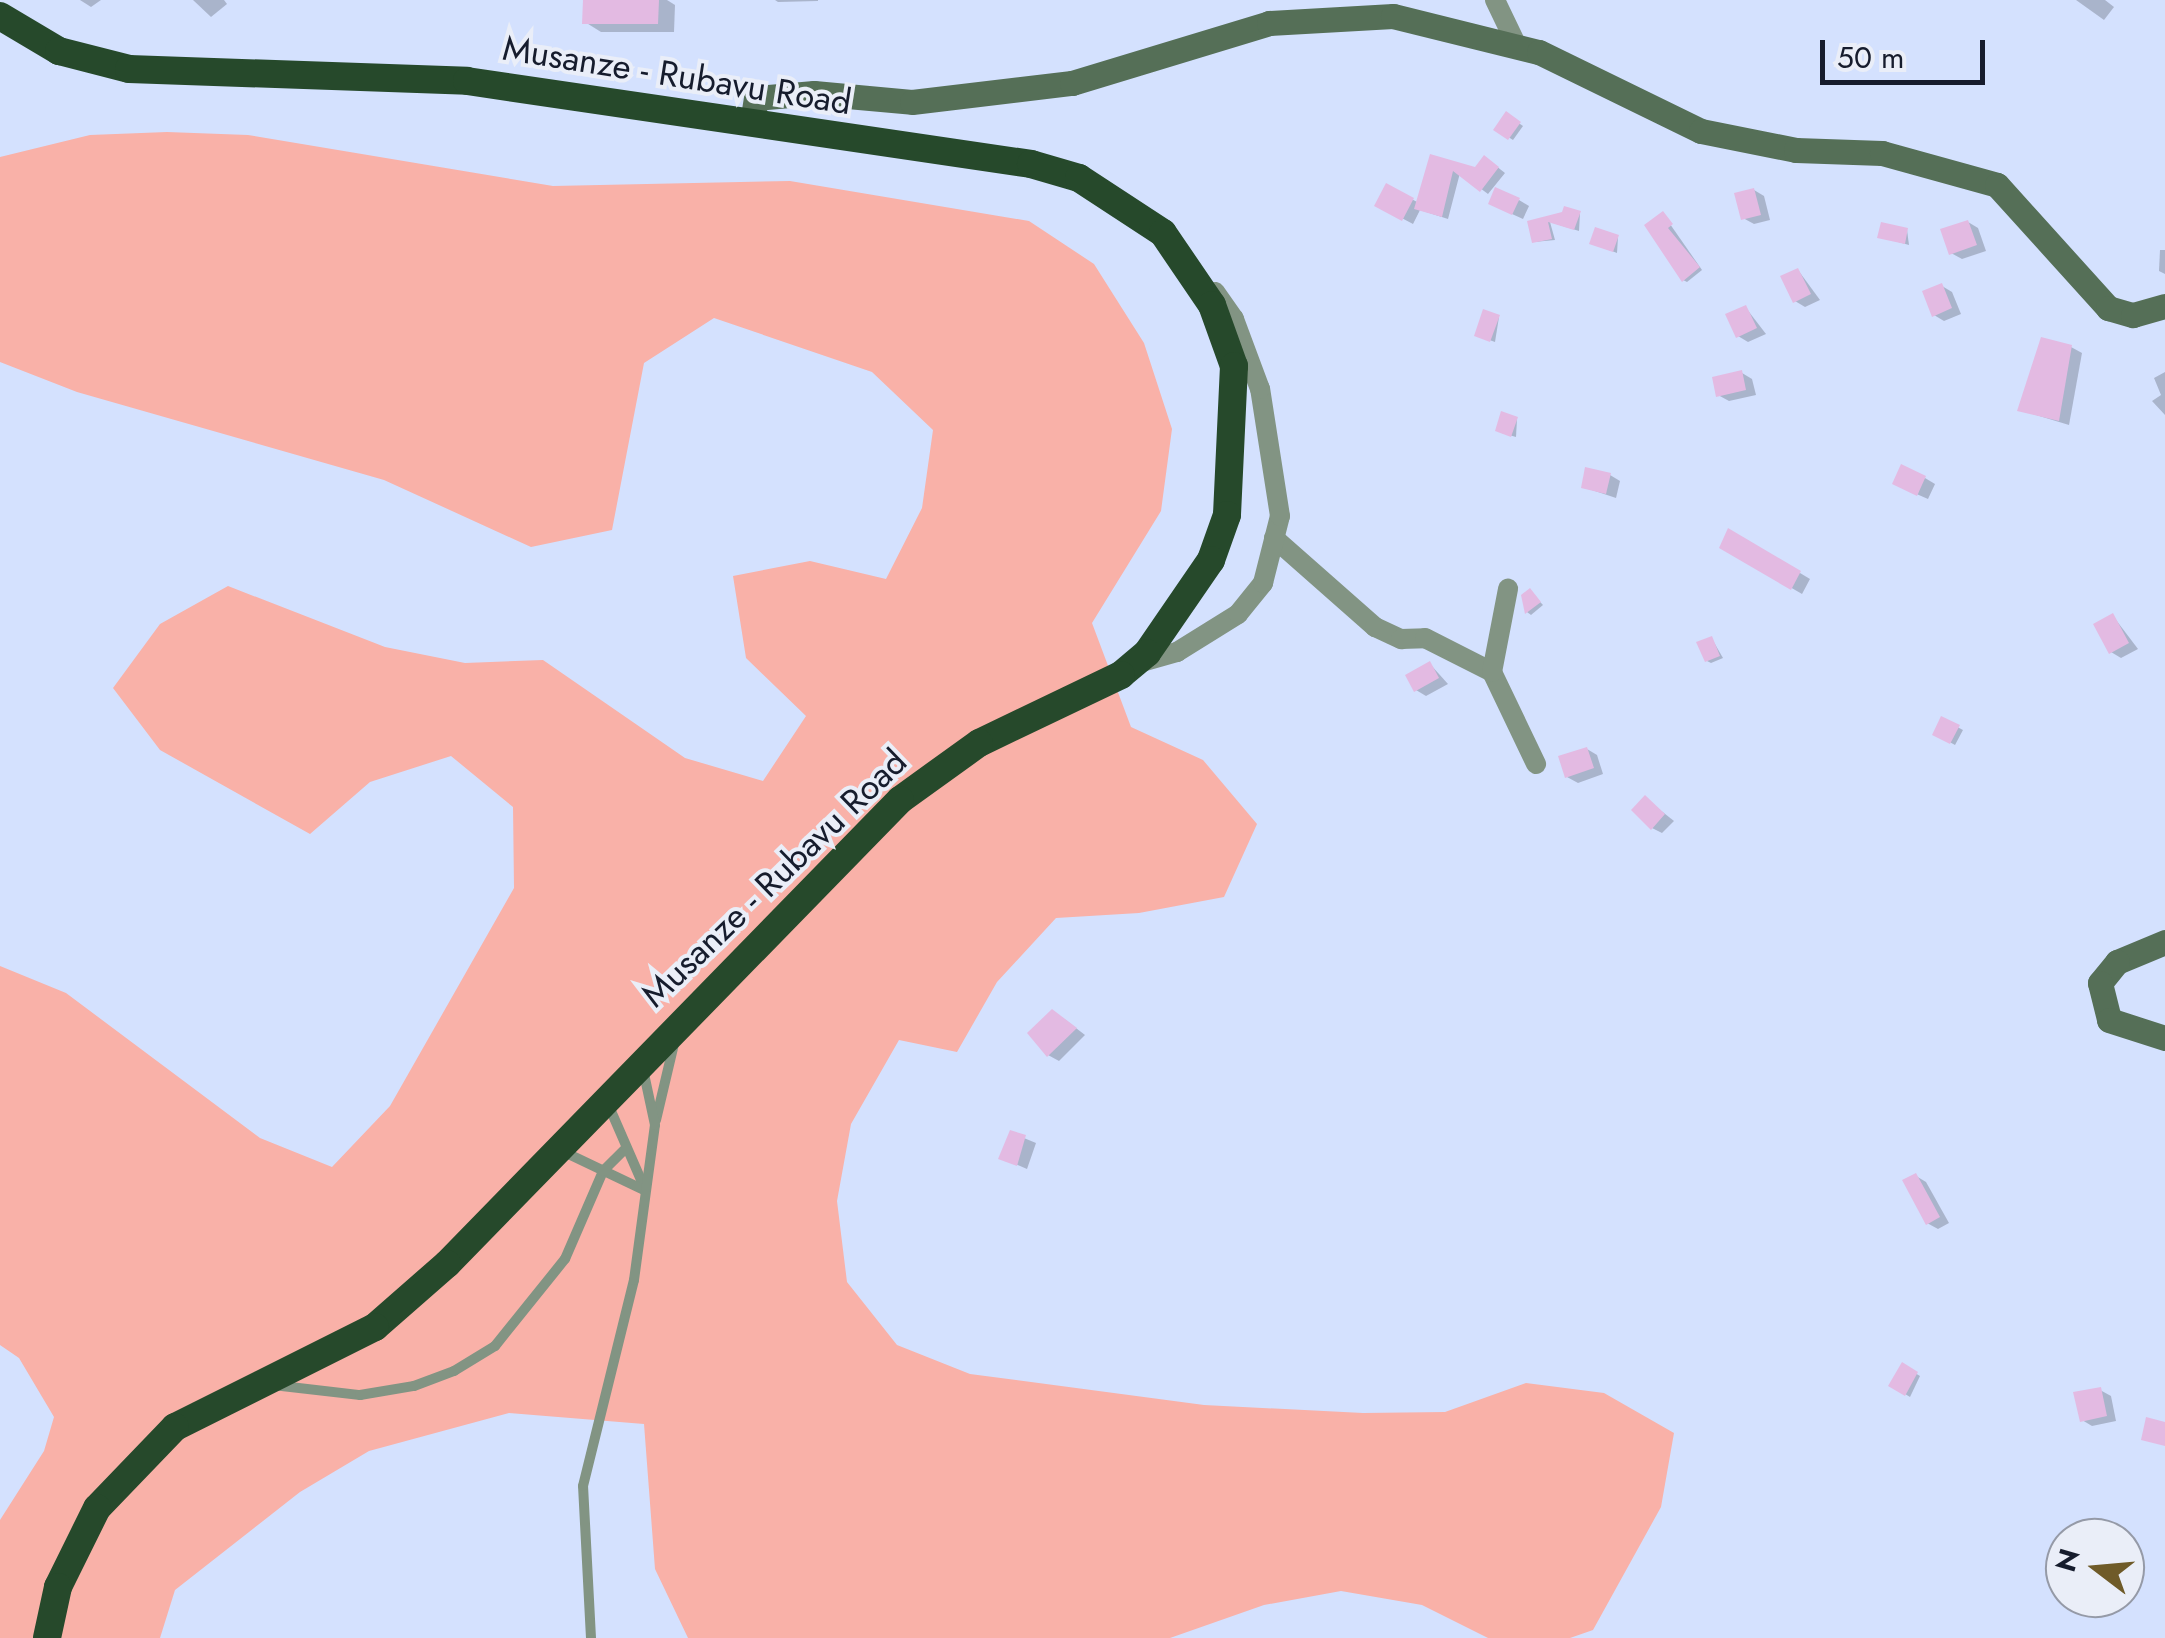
<!DOCTYPE html>
<html>
<head>
<meta charset="utf-8">
<style>
	body { margin:0 }
	#map { position:relative; width:2165px; height:1638px; overflow:hidden; background:#d4e1fe; font-family:Jost,sans-serif }
	div>[style] { position:absolute }
	.green>* { inset:0; background:#f9b1a8 }
	.shadow>* { inset:0; background:#0003 }
	.building>* { inset:0; background:#e3bae2 }
	.service>* { height:10px; margin:-5px; padding:0 5px; transform-origin:5px; border-radius:5px; background:#829483 }
	.minor>* { height:20px; margin:-10px; padding:0 10px; transform-origin:10px; border-radius:10px; background:#829483 }
	.secondary>* { height:25px; margin:-12.5px; padding:0 12.5px; transform-origin:12.5px; border-radius:12.5px; background:#556f57 }
	.trunk>* { height:28px; margin:-14px; padding:0 14px; transform-origin:14px; border-radius:14px; background:#26492b }
	span { translate:-50% -50%; white-space:nowrap; text-align:center; line-height:1.15; -webkit-text-stroke:8px #eaeef8; paint-order:stroke }
	.street-label { font-size:35px; color:#161c2d }
	.north { position:absolute; left:2045px; top:1518px; width:100px; height:100px; box-sizing:border-box; background:#eaeef8; border:2px solid #959aa7; border-radius:50%; rotate:286deg; font-size:28px; font-weight:700; line-height:40px; text-align:center; color:#161c2d }
	.north::after { content:''; display:block; margin:auto; width:35px; height:45px; background:#6f5b29; clip-path:polygon(50% 0,100% 100%,50% 72%,0 100%) }
	.scale { position:absolute; left:1820px; top:40px; width:165px; height:45px; box-sizing:border-box; border:5px solid #161c2d; border-top:0; padding-left:12px; font-size:30px; line-height:35px; white-space:nowrap; color:#161c2d; -webkit-text-stroke:8px #eaeef8; paint-order:stroke }
</style>
</head>
<body>
<div id="map">
	<div class="green">
		<div style="clip-path:polygon(167px 132px,248px 135px,553px 186px,790px 181px,1029px 221px,1094px 264px,1144px 343px,1172px 429px,1161px 511px,1092px 623px,1131px 727px,1203px 760px,1257px 824px,1224px 897px,1139px 913px,1056px 918px,997px 982px,957px 1052px,899px 1040px,851px 1124px,837px 1201px,847px 1282px,897px 1345px,970px 1374px,1204px 1405px,1363px 1413px,1445px 1412px,1526px 1383px,1604px 1393px,1674px 1433px,1661px 1507px,1593px 1630px,1570px 1638px,1488px 1638px,1422px 1605px,1341px 1591px,1264px 1605px,1170px 1638px,688px 1638px,655px 1569px,644px 1424px,509px 1413px,369px 1451px,300px 1492px,175px 1590px,160px 1638px,0 1638px,0 1520px,44px 1451px,54px 1417px,19px 1358px,0 1345px,0 966px,66px 993px,260px 1138px,332px 1167px,390px 1106px,514px 888px,513px 807px,451px 756px,370px 782px,310px 834px,160px 750px,113px 688px,160px 624px,228px 586px,385px 647px,465px 663px,543px 660px,685px 758px,763px 781px,806px 716px,746px 658px,733px 576px,810px 561px,886px 579px,922px 508px,933px 430px,872px 372px,714px 318px,644px 363px,612px 530px,531px 547px,384px 480px,77px 392px,0 362px,0 157px,90px 135px)"></div>
	</div>
	<div class="shadow">
		<div style="clip-path:polygon(80px 0,101px 0,91px 7px)"></div>
		<div style="clip-path:polygon(193px 0,224px 0,227px 4px,211px 17px)"></div>
		<div style="clip-path:polygon(588px 0,667px 0,675px 5px,674px 32px,601px 32px,585px 22px)"></div>
		<div style="clip-path:polygon(775px 0,818px 0,818px 1px,778px 2px)"></div>
		<div style="clip-path:polygon(2076px 0,2105px 0,2114px 7px,2104px 20px)"></div>
		<div style="clip-path:polygon(1507px 115px,1523px 126px,1513px 140px,1496px 129px)"></div>
		<div style="clip-path:polygon(1432px 157px,1476px 170px,1491px 162px,1505px 173px,1488px 194px,1460px 173px,1448px 219px,1420px 210px,1413px 224px,1377px 205px,1387px 186px,1419px 203px)"></div>
		<div style="clip-path:polygon(1754px 190px,1764px 196px,1770px 220px,1754px 224px,1743px 218px)"></div>
		<div style="clip-path:polygon(1519px 200px,1529px 206px,1523px 219px,1501px 209px)"></div>
		<div style="clip-path:polygon(1580px 213px,1579px 231px,1550px 222px,1555px 240px,1534px 242px,1530px 223px)"></div>
		<div style="clip-path:polygon(1663px 214px,1702px 270px,1687px 282px,1683px 280px)"></div>
		<div style="clip-path:polygon(1968px 222px,1978px 228px,1986px 251px,1962px 259px,1951px 253px)"></div>
		<div style="clip-path:polygon(1907px 230px,1909px 245px,1880px 237px)"></div>
		<div style="clip-path:polygon(1618px 237px,1617px 253px,1596px 245px)"></div>
		<div style="clip-path:polygon(2160px 250px,2165px 250px,2165px 274px,2159px 271px)"></div>
		<div style="clip-path:polygon(1798px 270px,1820px 300px,1805px 307px,1795px 301px)"></div>
		<div style="clip-path:polygon(1942px 286px,1952px 292px,1961px 314px,1944px 321px,1934px 315px)"></div>
		<div style="clip-path:polygon(1746px 308px,1766px 334px,1748px 342px,1738px 336px)"></div>
		<div style="clip-path:polygon(1499px 317px,1495px 342px,1481px 337px)"></div>
		<div style="clip-path:polygon(2071px 347px,2082px 353px,2069px 425px,2020px 410px)"></div>
		<div style="clip-path:polygon(2165px 372px,2165px 415px,2152px 401px,2161px 395px,2154px 378px)"></div>
		<div style="clip-path:polygon(1742px 373px,1752px 379px,1756px 395px,1729px 401px,1718px 395px)"></div>
		<div style="clip-path:polygon(1517px 419px,1516px 437px,1502px 433px)"></div>
		<div style="clip-path:polygon(1610px 475px,1620px 481px,1616px 498px,1583px 487px)"></div>
		<div style="clip-path:polygon(1925px 478px,1935px 484px,1928px 499px,1905px 489px)"></div>
		<div style="clip-path:polygon(1722px 547px,1800px 573px,1810px 579px,1802px 594px)"></div>
		<div style="clip-path:polygon(1530px 591px,1543px 605px,1531px 615px,1527px 612px)"></div>
		<div style="clip-path:polygon(2113px 616px,2138px 649px,2121px 658px,2111px 652px)"></div>
		<div style="clip-path:polygon(1712px 639px,1723px 658px,1711px 663px,1707px 661px)"></div>
		<div style="clip-path:polygon(1430px 664px,1448px 684px,1426px 696px,1416px 690px)"></div>
		<div style="clip-path:polygon(1942px 719px,1963px 730px,1955px 745px,1935px 734px)"></div>
		<div style="clip-path:polygon(1587px 749px,1597px 755px,1603px 774px,1578px 783px,1567px 777px)"></div>
		<div style="clip-path:polygon(1645px 798px,1674px 821px,1662px 833px,1652px 828px)"></div>
		<div style="clip-path:polygon(1063px 1018px,1085px 1035px,1059px 1061px,1048px 1055px)"></div>
		<div style="clip-path:polygon(1012px 1133px,1036px 1143px,1027px 1169px,1001px 1158px)"></div>
		<div style="clip-path:polygon(1916px 1176px,1926px 1182px,1949px 1223px,1938px 1229px,1927px 1223px)"></div>
		<div style="clip-path:polygon(1903px 1366px,1920px 1376px,1910px 1397px,1892px 1386px)"></div>
		<div style="clip-path:polygon(2100px 1390px,2111px 1396px,2116px 1421px,2092px 1426px,2082px 1420px)"></div>
	</div>
	<div class="building">
		<div style="clip-path:polygon(583px 0,659px 0,658px 24px,582px 24px)"></div>
		<div style="clip-path:polygon(1506px 111px,1521px 122px,1508px 140px,1493px 130px)"></div>
		<div style="clip-path:polygon(1430px 154px,1475px 167px,1484px 155px,1499px 167px,1480px 192px,1453px 171px,1442px 217px,1414px 209px)"></div>
		<div style="clip-path:polygon(1386px 183px,1414px 198px,1402px 221px,1374px 206px)"></div>
		<div style="clip-path:polygon(1495px 187px,1520px 198px,1512px 215px,1488px 204px)"></div>
		<div style="clip-path:polygon(1754px 188px,1761px 215px,1741px 220px,1734px 193px)"></div>
		<div style="clip-path:polygon(1564px 206px,1581px 211px,1574px 230px,1548px 222px,1552px 239px,1532px 243px,1527px 221px,1562px 212px)"></div>
		<div style="clip-path:polygon(1663px 211px,1673px 224px,1668px 228px,1700px 267px,1682px 282px,1644px 225px)"></div>
		<div style="clip-path:polygon(1968px 220px,1977px 245px,1949px 255px,1940px 229px)"></div>
		<div style="clip-path:polygon(1881px 222px,1908px 228px,1905px 244px,1877px 238px)"></div>
		<div style="clip-path:polygon(1595px 227px,1619px 235px,1613px 252px,1589px 244px)"></div>
		<div style="clip-path:polygon(1798px 268px,1811px 294px,1793px 303px,1780px 276px)"></div>
		<div style="clip-path:polygon(1942px 283px,1952px 308px,1932px 317px,1922px 291px)"></div>
		<div style="clip-path:polygon(1746px 305px,1757px 328px,1736px 338px,1725px 314px)"></div>
		<div style="clip-path:polygon(1483px 309px,1500px 315px,1490px 342px,1474px 336px)"></div>
		<div style="clip-path:polygon(2041px 337px,2072px 345px,2059px 421px,2017px 411px)"></div>
		<div style="clip-path:polygon(1742px 370px,1746px 390px,1716px 397px,1712px 377px)"></div>
		<div style="clip-path:polygon(1501px 411px,1518px 417px,1511px 437px,1495px 431px)"></div>
		<div style="clip-path:polygon(1901px 464px,1926px 476px,1917px 496px,1892px 484px)"></div>
		<div style="clip-path:polygon(1585px 467px,1611px 473px,1606px 494px,1581px 488px)"></div>
		<div style="clip-path:polygon(1728px 528px,1801px 571px,1791px 590px,1719px 548px)"></div>
		<div style="clip-path:polygon(1530px 588px,1541px 602px,1525px 614px,1521px 595px)"></div>
		<div style="clip-path:polygon(2113px 613px,2129px 643px,2109px 654px,2093px 624px)"></div>
		<div style="clip-path:polygon(1712px 636px,1720px 656px,1705px 662px,1696px 642px)"></div>
		<div style="clip-path:polygon(1430px 661px,1439px 678px,1414px 692px,1405px 675px)"></div>
		<div style="clip-path:polygon(1941px 716px,1960px 725px,1950px 744px,1932px 735px)"></div>
		<div style="clip-path:polygon(1587px 747px,1594px 768px,1565px 778px,1558px 756px)"></div>
		<div style="clip-path:polygon(1645px 795px,1665px 814px,1651px 830px,1631px 810px)"></div>
		<div style="clip-path:polygon(1052px 1009px,1077px 1028px,1047px 1057px,1027px 1033px)"></div>
		<div style="clip-path:polygon(1010px 1130px,1026px 1135px,1017px 1166px,998px 1159px)"></div>
		<div style="clip-path:polygon(1916px 1173px,1940px 1217px,1926px 1225px,1902px 1180px)"></div>
		<div style="clip-path:polygon(1902px 1362px,1918px 1372px,1905px 1396px,1888px 1386px)"></div>
		<div style="clip-path:polygon(2101px 1387px,2107px 1416px,2080px 1422px,2073px 1392px)"></div>
		<div style="clip-path:polygon(2146px 1417px,2165px 1422px,2165px 1446px,2141px 1440px)"></div>
	</div>
	<div class="service">
		<div style="left:608px;top:1104px;width:93px;rotate:66.5deg"></div>
		<div style="left:656px;top:1120px;width:78px;rotate:-76.7deg"></div>
		<div style="left:560px;top:1150px;width:93px;rotate:25.5deg"></div>
		<div style="left:273px;top:1385px;width:88px;rotate:6.6deg"></div>
		<div style="left:360px;top:1395px;width:55px;rotate:-9.5deg"></div>
		<div style="left:414px;top:1386px;width:43px;rotate:-20.6deg"></div>
		<div style="left:454px;top:1371px;width:48px;rotate:-31.4deg"></div>
		<div style="left:495px;top:1346px;width:112px;rotate:-51.2deg"></div>
		<div style="left:565px;top:1259px;width:96px;rotate:-66.6deg"></div>
		<div style="left:603px;top:1171px;width:33px;rotate:-45deg"></div>
		<div style="left:591px;top:1638px;width:152px;rotate:-93deg"></div>
		<div style="left:583px;top:1486px;width:212px;rotate:-76.1deg"></div>
		<div style="left:634px;top:1280px;width:156px;rotate:-82.3deg"></div>
		<div style="left:655px;top:1125px;width:57px;rotate:-102.1deg"></div>
	</div>
	<div class="minor">
		<div style="left:1495px;top:0;width:51px;rotate:64.4deg"></div>
		<div style="left:1274px;top:538px;width:135px;rotate:41.4deg"></div>
		<div style="left:1375px;top:627px;width:29px;rotate:25deg"></div>
		<div style="left:1401px;top:639px;width:24px;rotate:-2deg"></div>
		<div style="left:1425px;top:638px;width:75px;rotate:26.9deg"></div>
		<div style="left:1492px;top:672px;width:102px;rotate:64.4deg"></div>
		<div style="left:1135px;top:664px;width:44px;rotate:-15.9deg"></div>
		<div style="left:1177px;top:652px;width:72px;rotate:-31.9deg"></div>
		<div style="left:1238px;top:614px;width:40px;rotate:-51deg"></div>
		<div style="left:1263px;top:583px;width:69px;rotate:-75.8deg"></div>
		<div style="left:1280px;top:516px;width:129px;rotate:-98.9deg"></div>
		<div style="left:1260px;top:389px;width:75px;rotate:-110.4deg"></div>
		<div style="left:1234px;top:319px;width:33px;rotate:-125deg"></div>
		<div style="left:1492px;top:672px;width:85px;rotate:-79.1deg"></div>
	</div>
	<div class="secondary">
		<div style="left:752px;top:123px;width:25px;rotate:-81deg"></div>
		<div style="left:756px;top:98px;width:58px;rotate:-4.9deg"></div>
		<div style="left:814px;top:93px;width:98px;rotate:5.2deg"></div>
		<div style="left:912px;top:102px;width:161px;rotate:-6.8deg"></div>
		<div style="left:1072px;top:83px;width:206px;rotate:-16.9deg"></div>
		<div style="left:1269px;top:23px;width:124px;rotate:-3.2deg"></div>
		<div style="left:1393px;top:16px;width:150px;rotate:13.9deg"></div>
		<div style="left:1539px;top:52px;width:180px;rotate:26deg"></div>
		<div style="left:1701px;top:131px;width:97px;rotate:11.3deg"></div>
		<div style="left:1796px;top:150px;width:86px;rotate:2deg"></div>
		<div style="left:1882px;top:153px;width:119px;rotate:15.5deg"></div>
		<div style="left:1997px;top:185px;width:166px;rotate:47.9deg"></div>
		<div style="left:2108px;top:308px;width:26px;rotate:16deg"></div>
		<div style="left:2133px;top:315px;width:33px;rotate:-16deg"></div>
		<div style="left:2165px;top:942px;width:52px;rotate:157.4deg"></div>
		<div style="left:2117px;top:962px;width:27px;rotate:129deg"></div>
		<div style="left:2100px;top:983px;width:38px;rotate:76deg"></div>
		<div style="left:2109px;top:1020px;width:59px;rotate:17.8deg"></div>
	</div>
	<div class="trunk">
		<div style="left:0;top:16px;width:69px;rotate:30.7deg"></div>
		<div style="left:59px;top:51px;width:72px;rotate:14.4deg"></div>
		<div style="left:129px;top:69px;width:338px;rotate:2deg"></div>
		<div style="left:467px;top:81px;width:570px;rotate:8.37deg"></div>
		<div style="left:1031px;top:164px;width:50px;rotate:16.3deg"></div>
		<div style="left:1079px;top:178px;width:100px;rotate:33.2deg"></div>
		<div style="left:1163px;top:233px;width:87px;rotate:55.8deg"></div>
		<div style="left:1212px;top:305px;width:65px;rotate:70.2deg"></div>
		<div style="left:1234px;top:366px;width:149px;rotate:92.7deg"></div>
		<div style="left:1227px;top:515px;width:48px;rotate:109.6deg"></div>
		<div style="left:1211px;top:560px;width:113px;rotate:124.5deg"></div>
		<div style="left:1147px;top:653px;width:34px;rotate:140deg"></div>
		<div style="left:1121px;top:675px;width:157px;rotate:154.4deg"></div>
		<div style="left:979px;top:743px;width:97px;rotate:144.2deg"></div>
		<div style="left:900px;top:800px;width:648px;rotate:134.31deg"></div>
		<div style="left:447px;top:1264px;width:96px;rotate:138.8deg"></div>
		<div style="left:375px;top:1327px;width:224px;rotate:153.4deg"></div>
		<div style="left:175px;top:1427px;width:112px;rotate:133.9deg"></div>
		<div style="left:97px;top:1508px;width:88px;rotate:116.3deg"></div>
		<div style="left:58px;top:1587px;width:52px;rotate:102.2deg"></div>
	</div>
	<div class="street-label">
		<span style="left:677px;top:75px;rotate:9deg">Musanze - Rubavu Road</span>
		<span style="left:774px;top:878px;rotate:-44deg">Musanze - Rubavu Road</span>
	</div>
	<div class="north">N</div>
	<div class="scale">50 m</div>
</div>
</body>
</html>
